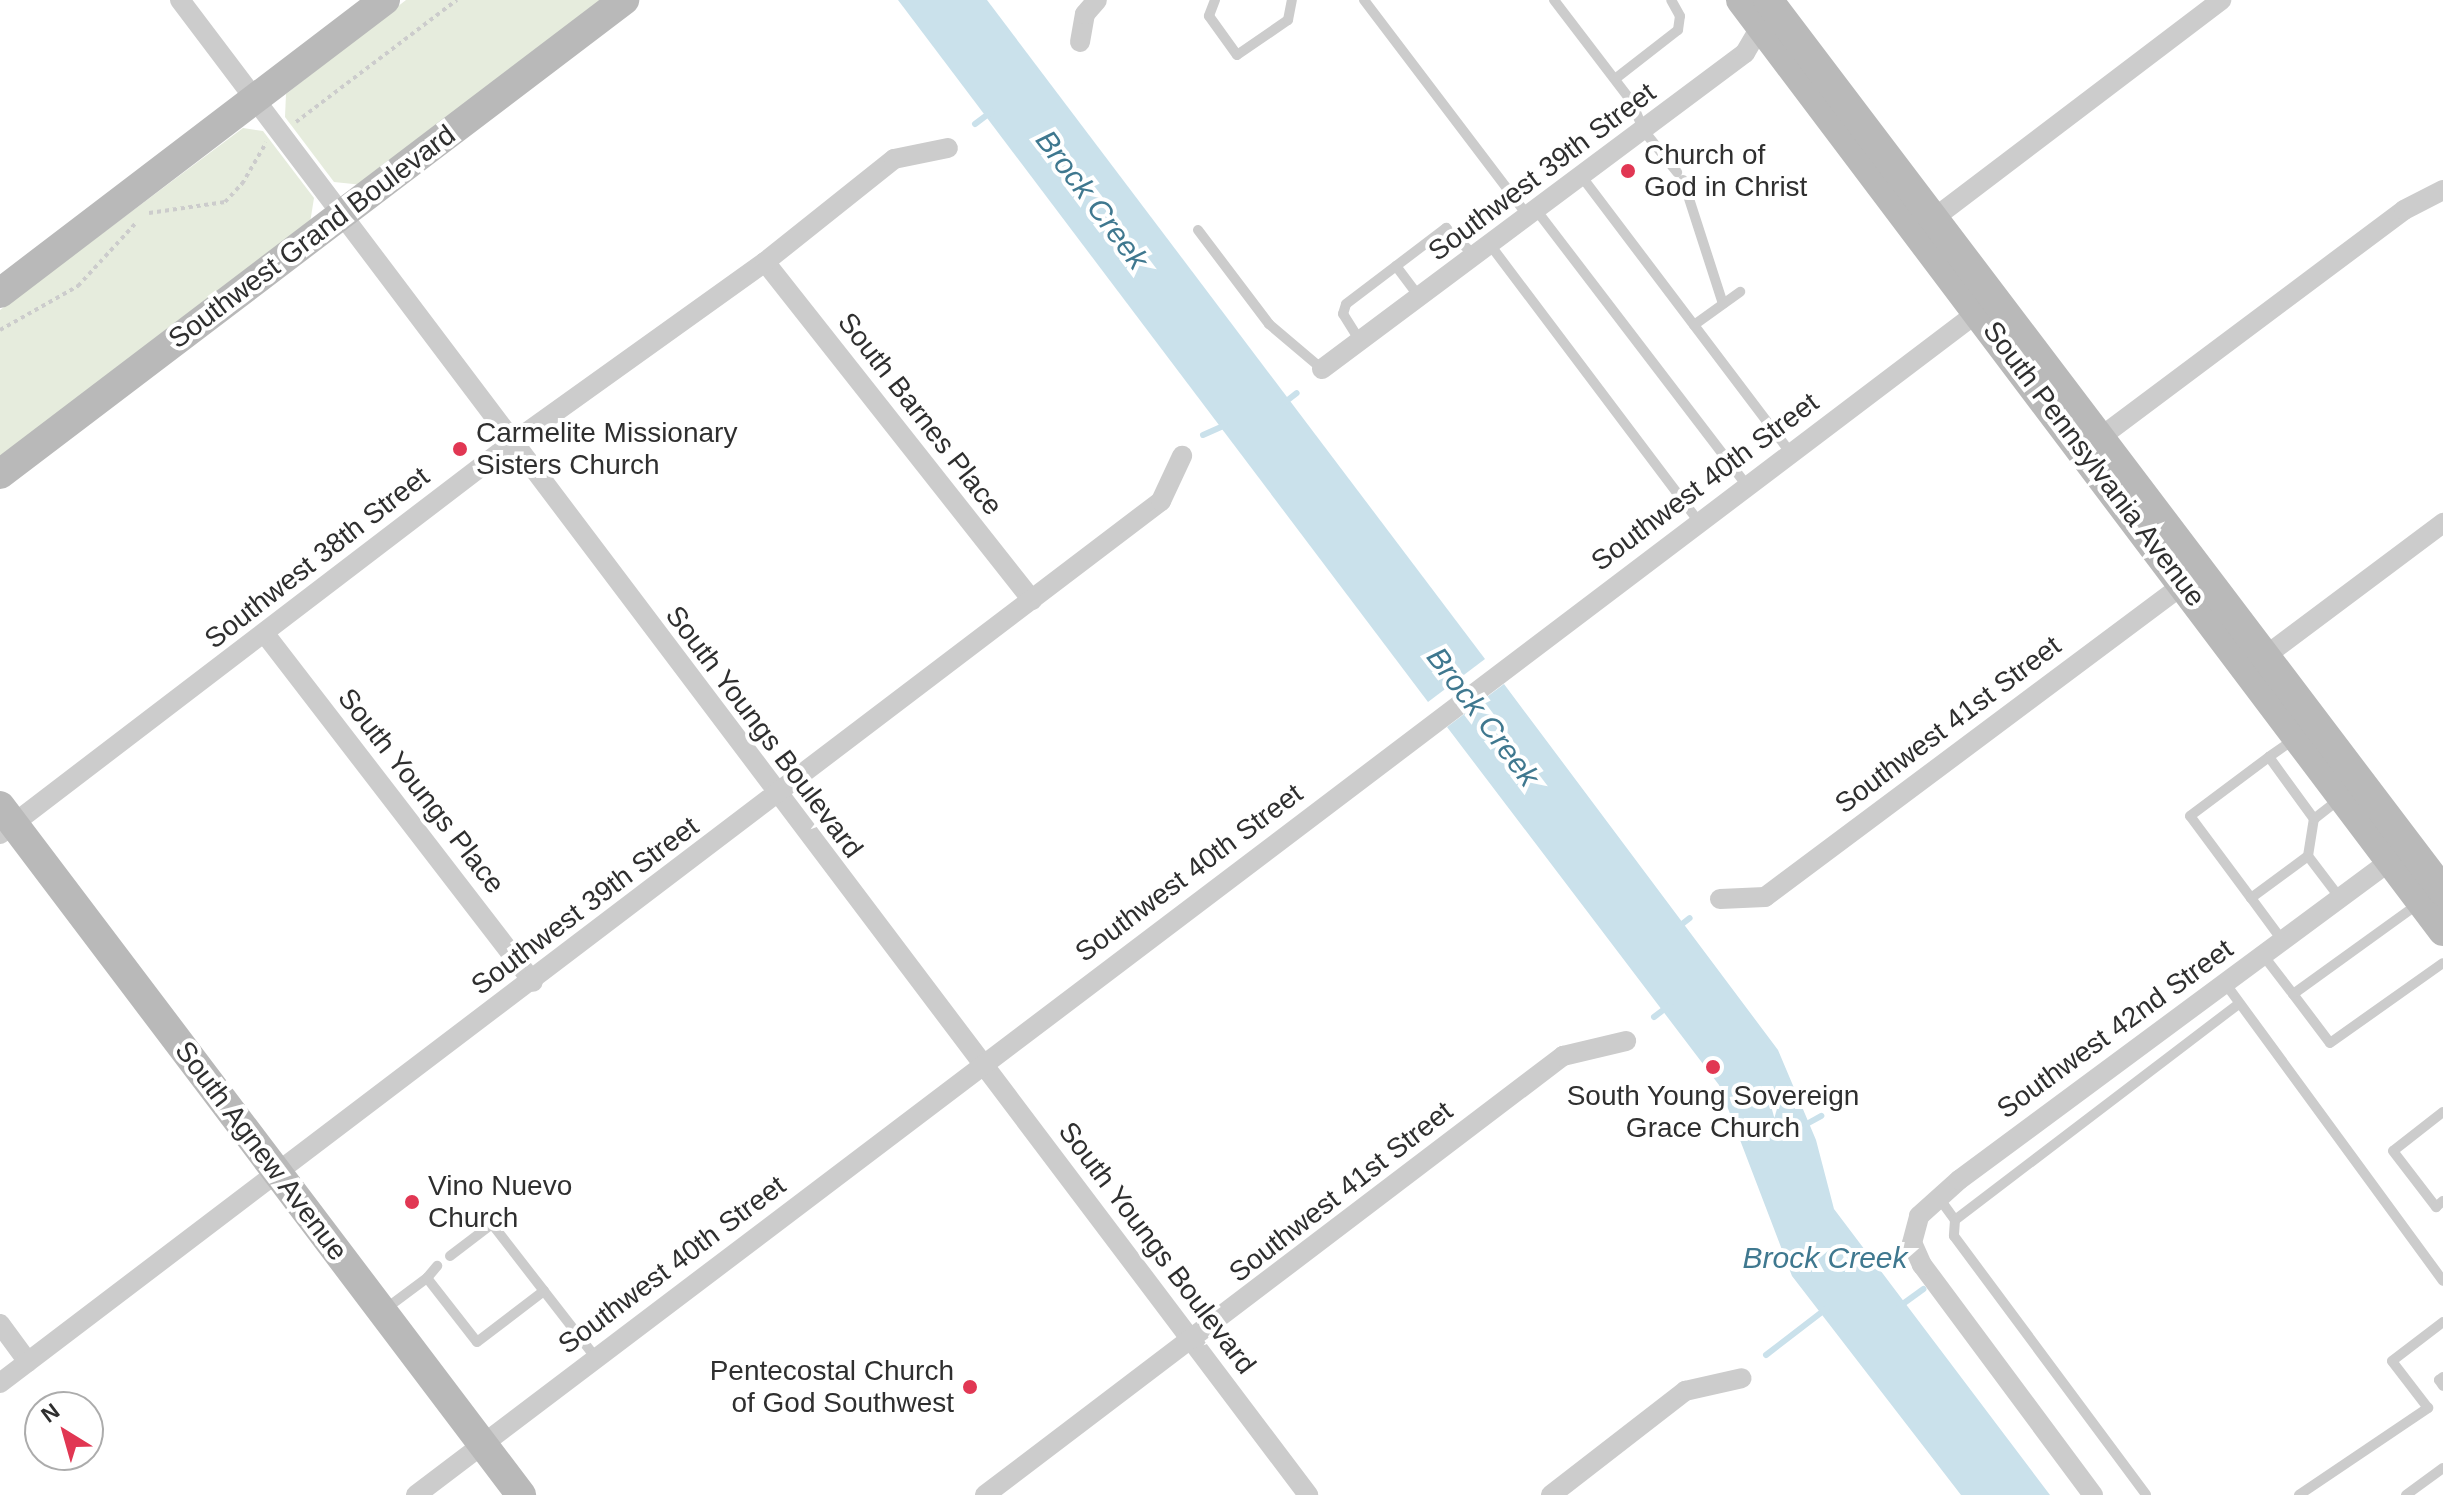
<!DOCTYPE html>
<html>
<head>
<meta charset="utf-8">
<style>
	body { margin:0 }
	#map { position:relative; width:2443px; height:1495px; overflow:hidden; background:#fff; font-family:Helvetica,sans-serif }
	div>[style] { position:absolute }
	.green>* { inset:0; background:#e6ecdd }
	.water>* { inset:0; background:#cae1eb }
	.stream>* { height:6px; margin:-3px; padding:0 3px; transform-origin:3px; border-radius:3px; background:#cae1eb }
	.path>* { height:4px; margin-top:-2px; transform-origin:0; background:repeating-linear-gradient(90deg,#ccc 0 4px,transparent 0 8px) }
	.lane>* { height:10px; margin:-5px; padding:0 5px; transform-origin:5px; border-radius:5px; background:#ccc }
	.street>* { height:20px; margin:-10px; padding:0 10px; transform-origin:10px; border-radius:10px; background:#ccc }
	.secondary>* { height:30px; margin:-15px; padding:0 15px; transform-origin:15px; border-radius:15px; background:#b9b9b9 }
	.dots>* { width:22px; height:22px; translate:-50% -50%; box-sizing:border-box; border:4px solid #fff; border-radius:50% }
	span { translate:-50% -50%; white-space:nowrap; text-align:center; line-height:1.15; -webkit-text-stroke:8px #fff; paint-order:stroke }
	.poi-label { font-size:28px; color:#2f2f2f }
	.left { translate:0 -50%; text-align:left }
	.right { translate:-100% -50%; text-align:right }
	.street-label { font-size:28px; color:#2f2f2f }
	.water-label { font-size:30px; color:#3f788f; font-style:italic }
	.north { position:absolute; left:24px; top:1391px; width:80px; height:80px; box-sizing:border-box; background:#fff; border:2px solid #acacac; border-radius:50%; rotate:323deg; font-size:22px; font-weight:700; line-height:32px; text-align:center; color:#2f2f2f }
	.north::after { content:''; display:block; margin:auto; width:28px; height:36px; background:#e13753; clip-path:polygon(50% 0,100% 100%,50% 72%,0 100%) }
</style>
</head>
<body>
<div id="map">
	<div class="green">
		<div style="clip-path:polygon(406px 0,606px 0,363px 185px,334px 182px,285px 117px,286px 94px)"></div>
		<div style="clip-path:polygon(243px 128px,263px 131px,314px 198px,309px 229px,0 463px,0 310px)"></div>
	</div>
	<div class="water">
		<div style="clip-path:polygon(898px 0,987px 0,1485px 659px,1428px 702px)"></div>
		<div style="clip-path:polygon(1504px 684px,1778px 1050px,1816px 1140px,1834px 1209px,2050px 1495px,1961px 1495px,1792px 1276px,1719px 1085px,1447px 727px)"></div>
	</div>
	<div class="stream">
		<div style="left:975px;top:124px;width:21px;rotate:-37deg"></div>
		<div style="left:1284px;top:403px;width:16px;rotate:-38deg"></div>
		<div style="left:1203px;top:435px;width:24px;rotate:-24deg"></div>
		<div style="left:1677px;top:928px;width:16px;rotate:-38deg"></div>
		<div style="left:1654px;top:1017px;width:20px;rotate:-37deg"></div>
		<div style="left:1803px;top:1126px;width:21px;rotate:-29deg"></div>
		<div style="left:1900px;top:1306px;width:29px;rotate:-36deg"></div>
		<div style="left:1766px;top:1355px;width:76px;rotate:-37.5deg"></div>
	</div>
	<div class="path">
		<div style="left:296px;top:122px;width:202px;rotate:-37.2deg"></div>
		<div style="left:149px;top:213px;width:77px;rotate:-8.2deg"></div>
		<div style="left:225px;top:202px;width:25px;rotate:-47deg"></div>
		<div style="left:242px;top:184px;width:48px;rotate:-59.7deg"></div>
		<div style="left:0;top:330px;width:90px;rotate:-29.4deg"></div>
		<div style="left:78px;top:286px;width:86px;rotate:-47.4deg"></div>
	</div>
	<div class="lane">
		<div style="left:1215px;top:0;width:17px;rotate:111deg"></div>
		<div style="left:1209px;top:16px;width:48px;rotate:54.3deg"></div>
		<div style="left:1237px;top:55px;width:62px;rotate:-34.5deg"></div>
		<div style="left:1288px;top:20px;width:20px;rotate:-79deg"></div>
		<div style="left:1364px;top:0;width:273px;rotate:52.8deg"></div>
		<div style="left:1554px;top:0;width:128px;rotate:52.6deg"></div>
		<div style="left:1632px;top:102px;width:31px;rotate:68deg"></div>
		<div style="left:1644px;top:131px;width:53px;rotate:51.2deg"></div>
		<div style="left:1615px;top:79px;width:80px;rotate:-37.9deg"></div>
		<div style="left:1678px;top:30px;width:14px;rotate:-82deg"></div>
		<div style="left:1680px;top:16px;width:18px;rotate:-119deg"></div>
		<div style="left:1582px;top:177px;width:346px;rotate:52.9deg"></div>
		<div style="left:1683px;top:180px;width:130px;rotate:72.1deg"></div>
		<div style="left:1537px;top:211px;width:346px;rotate:52.6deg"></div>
		<div style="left:1198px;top:230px;width:118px;rotate:52.9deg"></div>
		<div style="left:1269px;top:324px;width:70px;rotate:40.3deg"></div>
		<div style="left:1491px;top:246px;width:346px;rotate:53deg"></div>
		<div style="left:1396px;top:266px;width:39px;rotate:53deg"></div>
		<div style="left:1694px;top:325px;width:57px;rotate:-35.7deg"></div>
		<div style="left:1360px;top:341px;width:32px;rotate:-122deg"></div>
		<div style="left:1343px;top:314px;width:10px;rotate:-73deg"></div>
		<div style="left:1346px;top:304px;width:126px;rotate:-37.2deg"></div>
		<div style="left:1446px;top:228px;width:42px;rotate:44deg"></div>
		<div style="left:2293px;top:740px;width:29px;rotate:145deg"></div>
		<div style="left:2269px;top:757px;width:77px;rotate:54deg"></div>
		<div style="left:2308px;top:856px;width:37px;rotate:-81deg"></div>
		<div style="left:2314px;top:819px;width:33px;rotate:-38deg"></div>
		<div style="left:2251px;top:898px;width:102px;rotate:-126.6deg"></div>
		<div style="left:2190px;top:816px;width:99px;rotate:-36.8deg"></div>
		<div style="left:2418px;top:904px;width:154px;rotate:144.2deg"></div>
		<div style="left:2293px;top:994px;width:61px;rotate:52.9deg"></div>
		<div style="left:2330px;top:1043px;width:138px;rotate:-35.3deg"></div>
		<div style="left:2282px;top:940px;width:52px;rotate:-126.4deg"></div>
		<div style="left:2251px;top:898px;width:71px;rotate:-36.4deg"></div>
		<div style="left:2308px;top:856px;width:53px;rotate:52.7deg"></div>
		<div style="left:2263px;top:955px;width:49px;rotate:52.4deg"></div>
		<div style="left:2225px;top:983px;width:369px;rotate:53.8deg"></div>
		<div style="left:2443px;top:1112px;width:63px;rotate:142deg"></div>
		<div style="left:2393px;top:1151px;width:71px;rotate:52.5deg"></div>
		<div style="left:2436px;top:1207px;width:9px;rotate:-41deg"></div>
		<div style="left:1939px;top:1198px;width:27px;rotate:54deg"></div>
		<div style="left:1955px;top:1220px;width:16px;rotate:94deg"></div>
		<div style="left:1954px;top:1236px;width:322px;rotate:53.4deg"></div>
		<div style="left:1955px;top:1220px;width:357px;rotate:-37.3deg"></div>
		<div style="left:450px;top:1256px;width:53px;rotate:-37.3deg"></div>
		<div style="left:492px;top:1224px;width:85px;rotate:52.2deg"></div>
		<div style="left:427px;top:1278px;width:16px;rotate:-50deg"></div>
		<div style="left:384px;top:1310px;width:54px;rotate:-36.7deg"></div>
		<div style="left:427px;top:1278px;width:81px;rotate:52deg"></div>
		<div style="left:477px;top:1342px;width:84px;rotate:-37.3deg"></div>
		<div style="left:544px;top:1291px;width:85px;rotate:52.2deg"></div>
		<div style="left:2443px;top:1377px;width:5px;rotate:143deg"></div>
		<div style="left:2439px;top:1380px;width:7px;rotate:56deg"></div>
		<div style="left:2299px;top:1495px;width:156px;rotate:-34deg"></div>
		<div style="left:2428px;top:1408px;width:59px;rotate:-127.5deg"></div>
		<div style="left:2392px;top:1361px;width:64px;rotate:-37.4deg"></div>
		<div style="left:2406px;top:1495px;width:46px;rotate:-36.1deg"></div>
	</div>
	<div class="street">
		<div style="left:180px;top:0;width:1873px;rotate:52.96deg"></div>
		<div style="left:1080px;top:42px;width:28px;rotate:-80deg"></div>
		<div style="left:1085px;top:14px;width:18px;rotate:-49deg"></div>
		<div style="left:1925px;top:225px;width:372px;rotate:-37.2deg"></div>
		<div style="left:765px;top:262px;width:431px;rotate:51.7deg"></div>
		<div style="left:1322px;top:369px;width:528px;rotate:-36.76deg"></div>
		<div style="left:1745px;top:53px;width:42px;rotate:-59.7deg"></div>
		<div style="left:2090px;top:445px;width:392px;rotate:-36.8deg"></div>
		<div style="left:2404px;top:210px;width:44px;rotate:-27.1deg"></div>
		<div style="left:265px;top:634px;width:439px;rotate:52.4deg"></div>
		<div style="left:2264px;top:657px;width:224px;rotate:-36.8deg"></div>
		<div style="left:0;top:834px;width:644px;rotate:-37.37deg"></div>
		<div style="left:512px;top:443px;width:311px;rotate:-35.6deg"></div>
		<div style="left:765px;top:262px;width:165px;rotate:-38.6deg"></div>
		<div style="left:894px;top:159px;width:55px;rotate:-11.5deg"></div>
		<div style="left:1720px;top:899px;width:45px;rotate:-2.5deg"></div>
		<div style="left:1765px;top:897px;width:533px;rotate:-36.76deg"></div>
		<div style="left:0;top:1324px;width:47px;rotate:53.6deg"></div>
		<div style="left:0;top:1383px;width:1458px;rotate:-37.22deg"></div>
		<div style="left:1161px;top:501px;width:50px;rotate:-65deg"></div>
		<div style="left:416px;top:1495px;width:1971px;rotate:-37.14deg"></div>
		<div style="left:985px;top:1495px;width:726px;rotate:-37.22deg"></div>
		<div style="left:1563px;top:1056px;width:65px;rotate:-13.4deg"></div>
		<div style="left:1551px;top:1495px;width:170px;rotate:-37.8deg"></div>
		<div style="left:1685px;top:1391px;width:58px;rotate:-12.8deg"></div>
		<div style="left:2093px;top:1495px;width:287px;rotate:-126.6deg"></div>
		<div style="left:1922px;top:1265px;width:24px;rotate:-114deg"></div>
		<div style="left:1912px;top:1243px;width:28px;rotate:-75deg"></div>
		<div style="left:1919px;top:1216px;width:54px;rotate:-42deg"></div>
		<div style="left:1959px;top:1180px;width:536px;rotate:-36.51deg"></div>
		<div style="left:2390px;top:861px;width:11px;rotate:22deg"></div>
	</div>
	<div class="secondary">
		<div style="left:1741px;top:0;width:1166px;rotate:52.98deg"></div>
		<div style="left:1768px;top:0;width:1118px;rotate:52.85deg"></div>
		<div style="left:0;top:293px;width:484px;rotate:-37.3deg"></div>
		<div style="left:0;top:474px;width:784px;rotate:-37.22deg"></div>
		<div style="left:0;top:806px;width:864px;rotate:52.9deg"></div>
	</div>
	<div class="dots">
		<div style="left:1628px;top:171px;background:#e13753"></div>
		<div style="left:460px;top:449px;background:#e13753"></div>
		<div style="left:1713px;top:1067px;background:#e13753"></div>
		<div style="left:412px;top:1202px;background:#e13753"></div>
		<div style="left:970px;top:1387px;background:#e13753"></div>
	</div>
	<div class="poi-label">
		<span class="left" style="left:1644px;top:171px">Church of<br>God in Christ</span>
		<span class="left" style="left:476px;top:449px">Carmelite Missionary<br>Sisters Church</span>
		<span style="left:1713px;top:1112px">South Young Sovereign<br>Grace Church</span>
		<span class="left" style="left:428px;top:1202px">Vino Nuevo<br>Church</span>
		<span class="right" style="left:954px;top:1387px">Pentecostal Church<br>of God Southwest</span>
	</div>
	<div class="street-label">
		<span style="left:1542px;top:172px;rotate:-37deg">Southwest 39th Street</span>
		<span style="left:312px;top:237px;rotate:-37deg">Southwest Grand Boulevard</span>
		<span style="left:920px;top:414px;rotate:52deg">South Barnes Place</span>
		<span style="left:2094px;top:464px;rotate:53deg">South Pennsylvania Avenue</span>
		<span style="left:1705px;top:482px;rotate:-37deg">Southwest 40th Street</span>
		<span style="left:317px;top:558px;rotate:-38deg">Southwest 38th Street</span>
		<span style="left:1948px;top:725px;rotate:-37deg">Southwest 41st Street</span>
		<span style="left:764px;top:732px;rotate:53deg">South Youngs Boulevard</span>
		<span style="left:421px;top:791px;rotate:52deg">South Youngs Place</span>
		<span style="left:1189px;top:873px;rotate:-37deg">Southwest 40th Street</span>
		<span style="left:585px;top:906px;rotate:-37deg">Southwest 39th Street</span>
		<span style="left:2115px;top:1029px;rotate:-36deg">Southwest 42nd Street</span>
		<span style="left:261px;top:1151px;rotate:53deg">South Agnew Avenue</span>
		<span style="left:1341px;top:1192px;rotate:-38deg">Southwest 41st Street</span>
		<span style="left:1157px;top:1248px;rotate:53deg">South Youngs Boulevard</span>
		<span style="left:672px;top:1265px;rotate:-37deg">Southwest 40th Street</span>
	</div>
	<div class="water-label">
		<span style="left:1092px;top:200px;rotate:53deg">Brock Creek</span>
		<span style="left:1483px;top:717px;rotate:53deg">Brock Creek</span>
		<span style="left:1825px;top:1258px">Brock Creek</span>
	</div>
	<div class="north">N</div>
</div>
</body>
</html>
